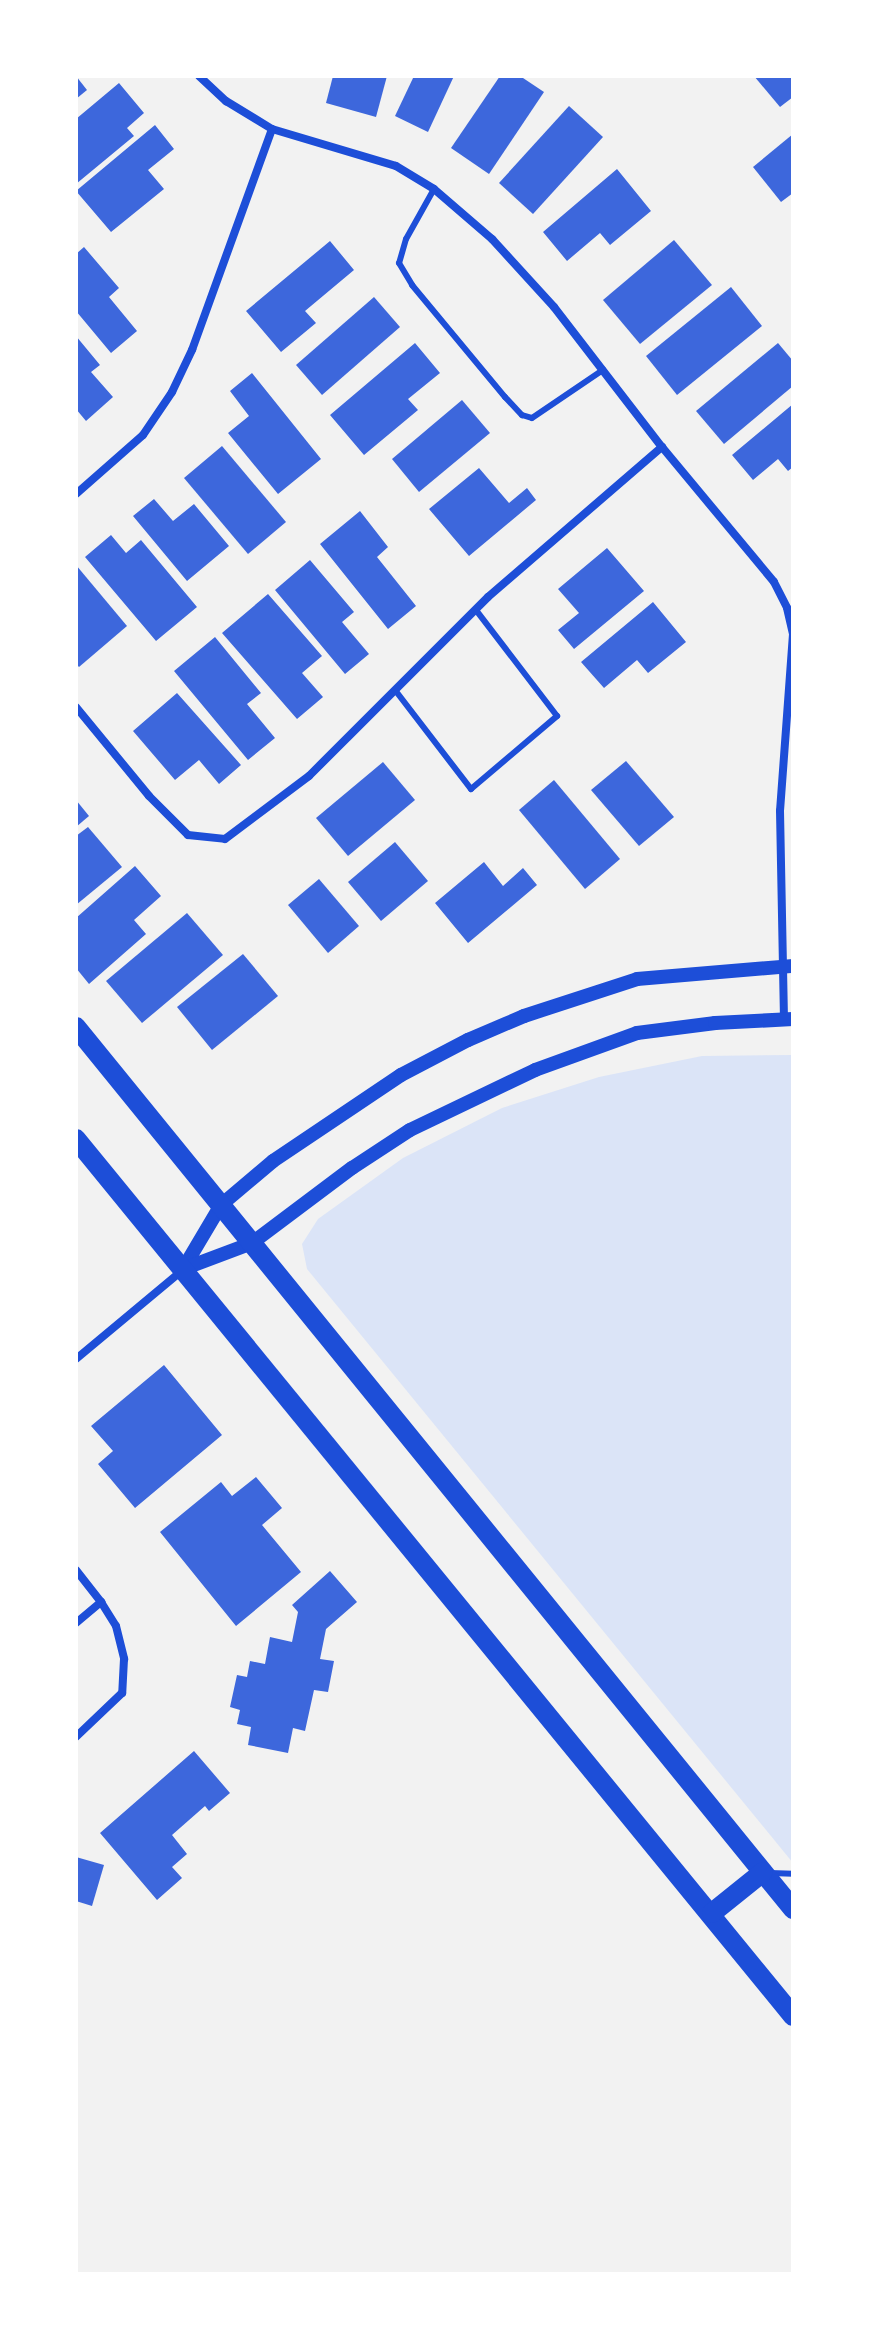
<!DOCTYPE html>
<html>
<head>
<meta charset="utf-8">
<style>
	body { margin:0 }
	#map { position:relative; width:869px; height:2350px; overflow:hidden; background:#f2f2f2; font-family:"Fira Sans",sans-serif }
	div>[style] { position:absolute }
	.green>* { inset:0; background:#dbe4f7 }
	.building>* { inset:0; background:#3d67dc }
	.service>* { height:6px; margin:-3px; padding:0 3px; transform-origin:3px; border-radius:3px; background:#1d4ed8 }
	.minor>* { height:8px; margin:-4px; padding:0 4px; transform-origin:4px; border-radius:4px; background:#1d4ed8 }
	.tertiary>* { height:14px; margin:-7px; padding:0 7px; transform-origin:7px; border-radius:7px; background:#1d4ed8 }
	.primary>* { height:20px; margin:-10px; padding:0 10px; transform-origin:10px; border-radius:10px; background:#1d4ed8 }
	span { translate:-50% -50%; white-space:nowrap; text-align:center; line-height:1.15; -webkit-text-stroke:8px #fff; paint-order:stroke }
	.frame { position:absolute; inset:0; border:78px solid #fff; pointer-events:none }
</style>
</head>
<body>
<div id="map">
	<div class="green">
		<div style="clip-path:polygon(793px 1055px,793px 1863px,307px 1269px,302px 1244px,318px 1219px,403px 1158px,502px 1108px,599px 1077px,702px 1056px)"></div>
	</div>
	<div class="building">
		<div style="clip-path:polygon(76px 76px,87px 90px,76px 99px)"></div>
		<div style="clip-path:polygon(333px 76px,387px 76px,376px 117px,326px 103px)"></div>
		<div style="clip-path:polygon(414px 76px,454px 76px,428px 132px,395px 116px)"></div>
		<div style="clip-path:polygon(500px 76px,520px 76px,544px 92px,489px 174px,451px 148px)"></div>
		<div style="clip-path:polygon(754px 76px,793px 76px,793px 97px,780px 107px)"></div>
		<div style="clip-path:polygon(119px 83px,144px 113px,127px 128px,134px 136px,76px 184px,76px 119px)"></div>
		<div style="clip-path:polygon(569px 106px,603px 137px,533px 214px,499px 183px)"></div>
		<div style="clip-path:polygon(155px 125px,174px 149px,148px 170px,164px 189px,111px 232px,76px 191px)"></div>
		<div style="clip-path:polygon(793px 134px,793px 193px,781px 202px,753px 167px)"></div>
		<div style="clip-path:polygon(617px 169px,651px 211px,610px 245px,600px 233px,567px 261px,543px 232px)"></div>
		<div style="clip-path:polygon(674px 240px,712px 285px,640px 344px,603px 300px)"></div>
		<div style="clip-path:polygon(330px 241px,354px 270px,305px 311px,316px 323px,281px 352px,246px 311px)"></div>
		<div style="clip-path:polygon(84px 247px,119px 288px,109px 297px,137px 331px,111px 353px,76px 311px,76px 254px)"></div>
		<div style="clip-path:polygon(731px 287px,762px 326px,677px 395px,646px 356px)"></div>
		<div style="clip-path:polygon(374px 297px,400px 327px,322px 395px,296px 365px)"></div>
		<div style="clip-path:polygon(76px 336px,100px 365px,91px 372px,113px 397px,86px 421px,76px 409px)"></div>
		<div style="clip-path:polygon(415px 343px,440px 373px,408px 399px,418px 410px,364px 455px,330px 415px)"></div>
		<div style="clip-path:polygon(778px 343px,793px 361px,793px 386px,724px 444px,696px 411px)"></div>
		<div style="clip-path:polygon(252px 373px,321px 459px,278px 494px,228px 433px,249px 416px,230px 391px)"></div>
		<div style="clip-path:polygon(462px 400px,490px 433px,419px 492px,392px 459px)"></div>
		<div style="clip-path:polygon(793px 404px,793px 467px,788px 471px,778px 459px,753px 480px,732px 455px)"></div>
		<div style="clip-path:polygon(222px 446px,286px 522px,248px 554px,184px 478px)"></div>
		<div style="clip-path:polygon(479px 468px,509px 503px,527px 488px,536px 500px,469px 556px,429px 509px)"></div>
		<div style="clip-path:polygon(154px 499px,173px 521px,194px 504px,229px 546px,187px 581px,133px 516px)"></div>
		<div style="clip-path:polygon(360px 511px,388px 547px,377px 557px,416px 606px,388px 629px,320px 544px)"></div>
		<div style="clip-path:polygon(111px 535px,126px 553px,141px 540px,197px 607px,156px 641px,85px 557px)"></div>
		<div style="clip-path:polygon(607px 548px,644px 591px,574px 649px,558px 630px,579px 613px,558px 589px)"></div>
		<div style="clip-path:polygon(310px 560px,354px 612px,342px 622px,369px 654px,345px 674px,275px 590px)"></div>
		<div style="clip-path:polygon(76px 565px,127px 626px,79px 667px,76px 664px)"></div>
		<div style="clip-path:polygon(268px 594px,322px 656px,302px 673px,323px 697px,297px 719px,222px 633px)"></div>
		<div style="clip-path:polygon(653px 602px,686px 642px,648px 673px,637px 660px,604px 688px,581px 662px)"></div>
		<div style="clip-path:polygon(215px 637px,261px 693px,247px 704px,275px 738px,248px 760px,174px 671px)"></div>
		<div style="clip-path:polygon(177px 693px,241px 765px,219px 784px,199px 760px,175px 780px,133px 731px)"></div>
		<div style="clip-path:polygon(626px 761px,674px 817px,639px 846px,591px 790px)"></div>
		<div style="clip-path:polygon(383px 762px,415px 800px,348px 856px,316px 818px)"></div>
		<div style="clip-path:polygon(554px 780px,620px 859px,585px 889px,519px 810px)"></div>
		<div style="clip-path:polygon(76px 800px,89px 816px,76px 827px)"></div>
		<div style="clip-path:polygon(88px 827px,122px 867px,76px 905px,76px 836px)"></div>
		<div style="clip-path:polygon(395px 842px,428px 881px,381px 921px,348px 882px)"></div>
		<div style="clip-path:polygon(484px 862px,503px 886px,523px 868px,537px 885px,468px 943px,435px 903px)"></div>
		<div style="clip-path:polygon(135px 866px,161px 896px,134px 920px,146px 934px,89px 984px,76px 968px,76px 918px)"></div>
		<div style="clip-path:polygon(319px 879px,359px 926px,328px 953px,288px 905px)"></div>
		<div style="clip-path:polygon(187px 913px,223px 955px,142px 1023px,106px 981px)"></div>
		<div style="clip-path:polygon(243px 954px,278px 996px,212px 1050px,177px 1007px)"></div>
		<div style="clip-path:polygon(164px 1365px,222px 1435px,135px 1508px,98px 1464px,113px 1451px,91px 1426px)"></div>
		<div style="clip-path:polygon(256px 1477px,282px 1508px,262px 1525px,301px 1572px,236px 1626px,160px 1532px,221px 1482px,232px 1496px)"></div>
		<div style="clip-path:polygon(330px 1571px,357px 1602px,326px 1629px,320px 1659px,334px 1661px,328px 1692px,314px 1690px,305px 1731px,293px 1728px,288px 1753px,248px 1745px,251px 1727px,237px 1724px,240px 1710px,230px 1707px,237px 1675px,247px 1677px,250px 1661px,265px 1664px,270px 1637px,292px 1642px,298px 1612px,292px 1605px)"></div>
		<div style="clip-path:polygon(194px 1751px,230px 1793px,209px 1811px,205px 1806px,172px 1835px,187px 1854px,172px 1867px,182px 1878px,157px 1900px,100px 1833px)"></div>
		<div style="clip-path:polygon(76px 1857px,104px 1865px,92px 1906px,76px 1901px)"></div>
	</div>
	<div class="service">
		<div style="left:434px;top:189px;width:57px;rotate:119.2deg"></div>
		<div style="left:406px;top:239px;width:25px;rotate:106deg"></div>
		<div style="left:399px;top:263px;width:26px;rotate:59deg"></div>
		<div style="left:412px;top:285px;width:146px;rotate:50.3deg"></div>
		<div style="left:505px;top:397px;width:25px;rotate:47deg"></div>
		<div style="left:522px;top:415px;width:10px;rotate:17deg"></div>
		<div style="left:532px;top:418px;width:86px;rotate:-34.1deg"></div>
		<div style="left:395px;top:690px;width:125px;rotate:52.5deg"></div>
		<div style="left:471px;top:789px;width:113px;rotate:-40.3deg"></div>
		<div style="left:557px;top:716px;width:133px;rotate:-127.4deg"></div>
		<div style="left:770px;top:1873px;width:23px;rotate:2deg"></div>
	</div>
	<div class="minor">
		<div style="left:199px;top:76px;width:37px;rotate:43deg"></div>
		<div style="left:226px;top:101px;width:54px;rotate:31.3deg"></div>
		<div style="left:272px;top:129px;width:129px;rotate:16.6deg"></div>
		<div style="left:396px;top:166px;width:44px;rotate:31.2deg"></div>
		<div style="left:434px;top:189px;width:77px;rotate:40.8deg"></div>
		<div style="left:492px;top:239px;width:92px;rotate:47.6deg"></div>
		<div style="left:554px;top:307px;width:177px;rotate:52.4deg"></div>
		<div style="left:662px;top:447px;width:175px;rotate:50.3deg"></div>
		<div style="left:774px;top:582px;width:29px;rotate:63deg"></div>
		<div style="left:787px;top:608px;width:27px;rotate:77deg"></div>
		<div style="left:793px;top:634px;width:177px;rotate:94.2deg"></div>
		<div style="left:780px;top:811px;width:208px;rotate:88.9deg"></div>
		<div style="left:76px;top:494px;width:89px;rotate:-41.4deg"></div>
		<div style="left:143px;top:435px;width:52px;rotate:-56deg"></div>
		<div style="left:172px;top:392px;width:47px;rotate:-64.5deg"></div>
		<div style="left:192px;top:350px;width:235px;rotate:-70.1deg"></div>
		<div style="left:76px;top:707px;width:115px;rotate:50.6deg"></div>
		<div style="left:149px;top:796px;width:55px;rotate:45deg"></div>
		<div style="left:188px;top:835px;width:37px;rotate:6deg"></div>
		<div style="left:225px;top:839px;width:105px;rotate:-36.9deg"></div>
		<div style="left:309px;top:776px;width:253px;rotate:-45deg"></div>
		<div style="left:488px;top:597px;width:230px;rotate:-40.8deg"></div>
		<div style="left:76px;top:1359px;width:139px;rotate:-39.8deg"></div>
		<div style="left:76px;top:1570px;width:41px;rotate:52deg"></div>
		<div style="left:76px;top:1623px;width:33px;rotate:-40deg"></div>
		<div style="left:101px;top:1602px;width:28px;rotate:58deg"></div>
		<div style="left:116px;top:1626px;width:34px;rotate:76deg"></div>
		<div style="left:124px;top:1659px;width:34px;rotate:93deg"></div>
		<div style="left:122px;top:1693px;width:64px;rotate:136.3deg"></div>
	</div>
	<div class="tertiary">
		<div style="left:183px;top:1269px;width:74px;rotate:-59.3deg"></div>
		<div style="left:221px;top:1205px;width:68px;rotate:-40.2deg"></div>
		<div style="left:273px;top:1161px;width:154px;rotate:-33.9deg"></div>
		<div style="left:401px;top:1075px;width:76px;rotate:-27.6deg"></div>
		<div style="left:468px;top:1040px;width:61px;rotate:-23.2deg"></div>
		<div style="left:524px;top:1016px;width:119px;rotate:-18.1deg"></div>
		<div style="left:637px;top:979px;width:157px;rotate:-4.8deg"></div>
		<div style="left:183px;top:1269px;width:74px;rotate:-20.6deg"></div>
		<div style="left:252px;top:1243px;width:125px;rotate:-36.9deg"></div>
		<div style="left:352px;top:1168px;width:69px;rotate:-33.2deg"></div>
		<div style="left:410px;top:1130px;width:139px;rotate:-25.6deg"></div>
		<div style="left:535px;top:1070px;width:109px;rotate:-19.9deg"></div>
		<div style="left:637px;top:1033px;width:79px;rotate:-7.3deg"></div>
		<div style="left:715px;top:1023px;width:78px;rotate:-2.9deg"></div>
	</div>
	<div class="primary">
		<div style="left:76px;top:1027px;width:1137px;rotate:50.89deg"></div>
		<div style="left:76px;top:1139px;width:1133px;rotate:50.73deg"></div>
		<div style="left:712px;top:1913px;width:65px;rotate:-38.8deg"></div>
	</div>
	<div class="frame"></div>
</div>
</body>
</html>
